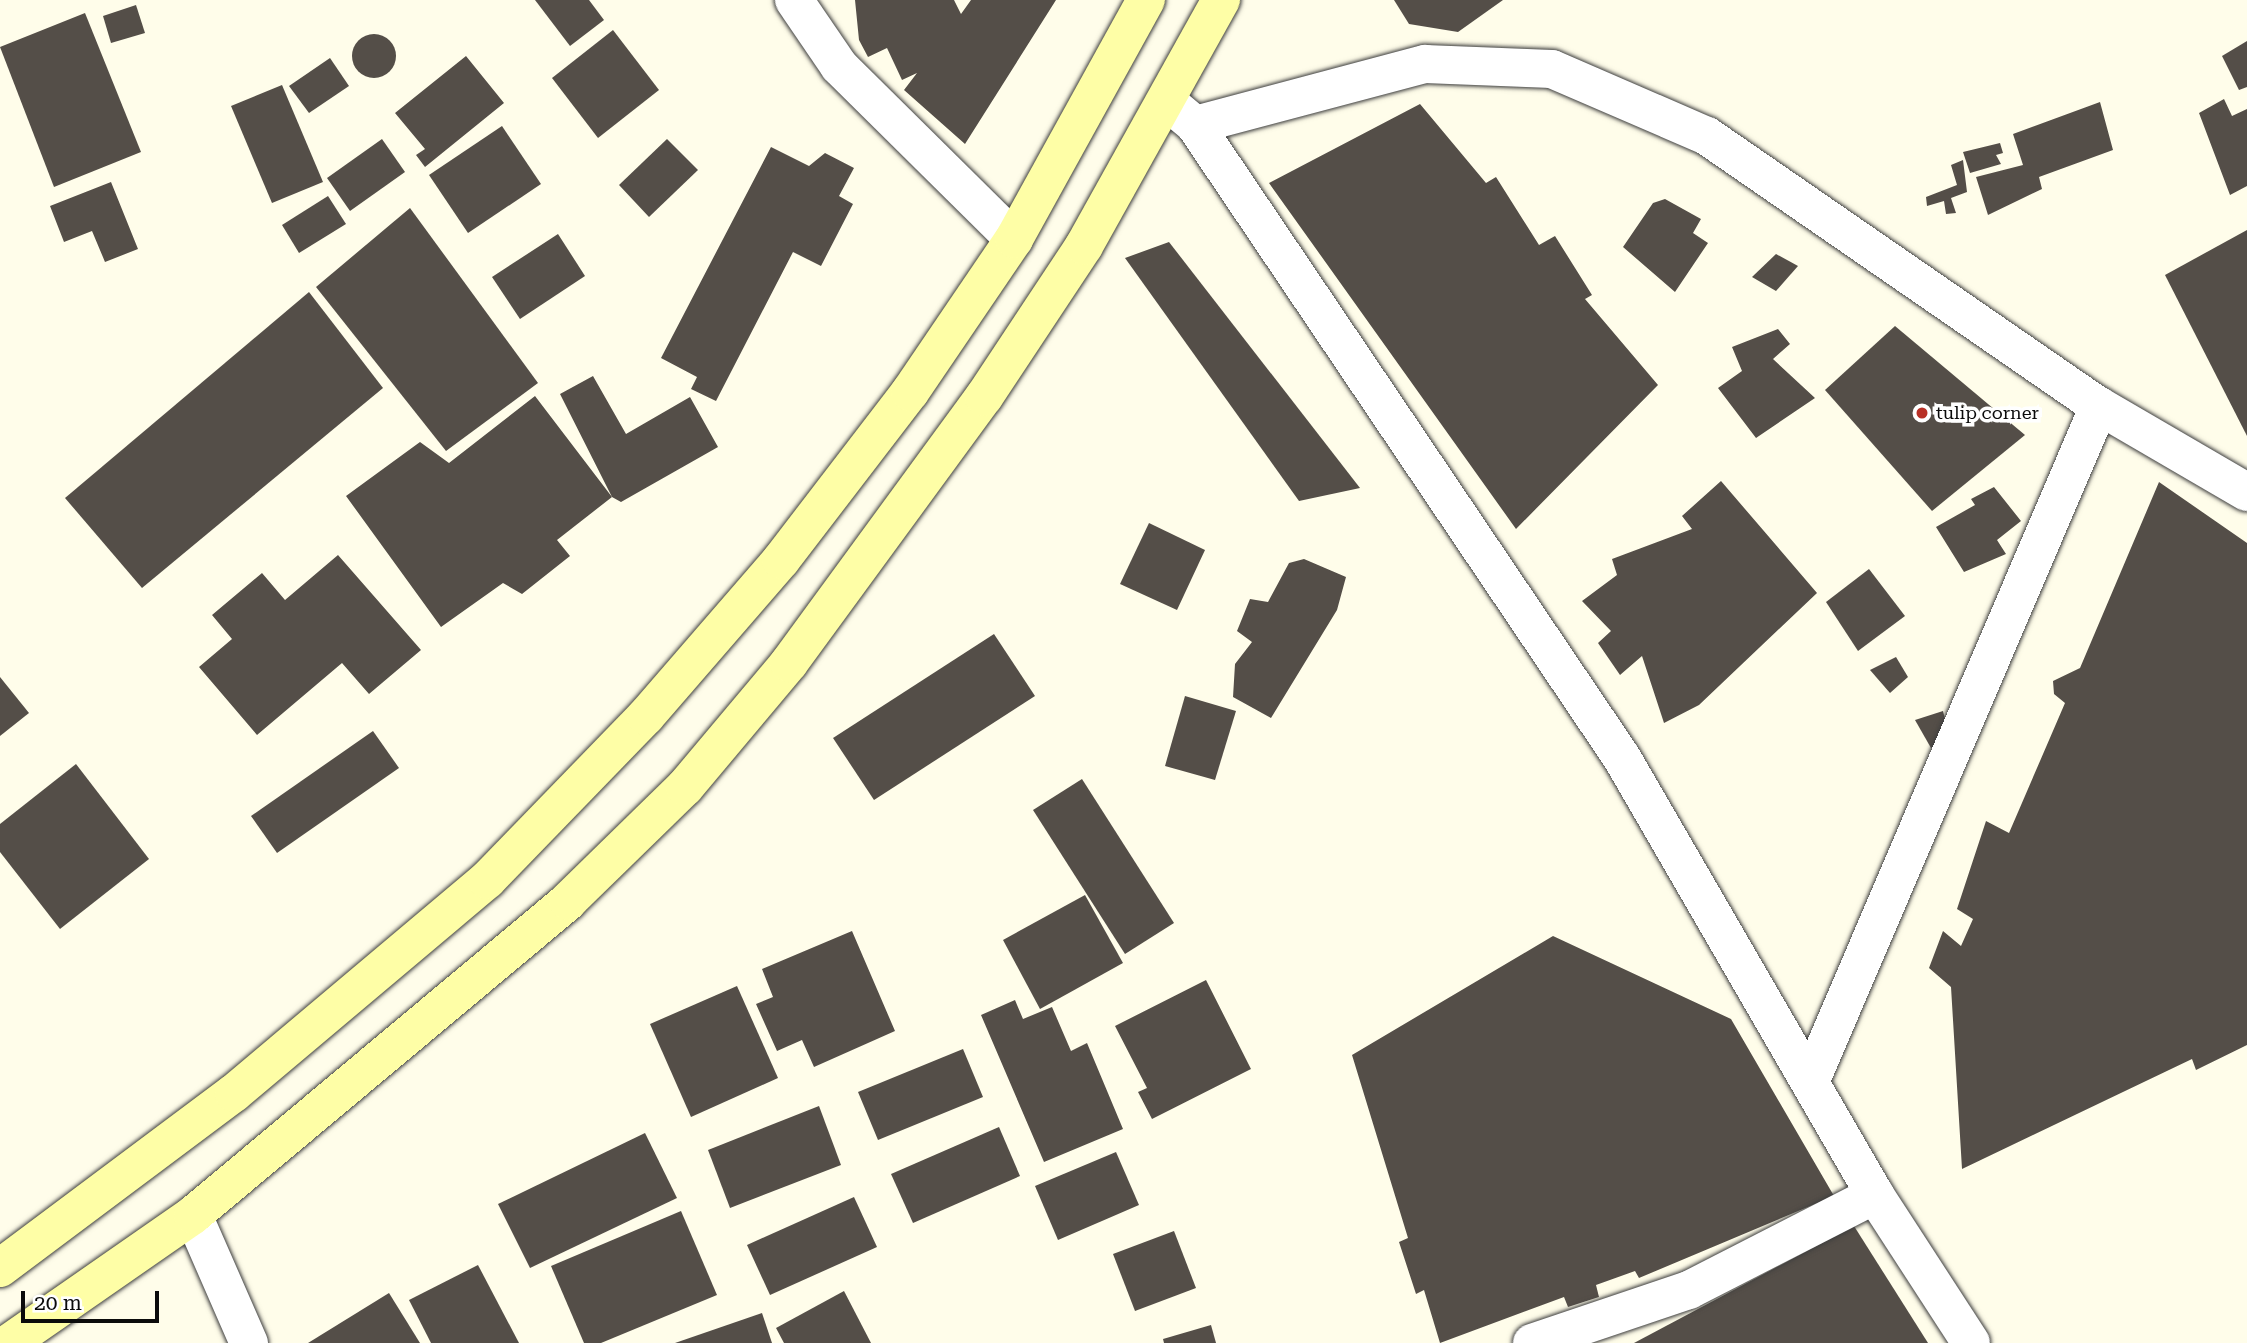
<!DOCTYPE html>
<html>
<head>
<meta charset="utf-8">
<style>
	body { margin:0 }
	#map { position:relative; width:2247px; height:1343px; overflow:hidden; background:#fffdea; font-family:"Roboto Serif",serif }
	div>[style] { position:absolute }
	.building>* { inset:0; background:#544e48 }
	.round { border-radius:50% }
	.roads { filter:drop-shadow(0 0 2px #3e3e3e) drop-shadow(0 0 2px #3e3e3e) }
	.street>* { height:38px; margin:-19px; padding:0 19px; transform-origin:19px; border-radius:19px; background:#fff }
	.secondary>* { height:38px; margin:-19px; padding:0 19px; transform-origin:19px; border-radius:19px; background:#fefea6 }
	.dots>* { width:19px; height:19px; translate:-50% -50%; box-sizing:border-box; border:4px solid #fff; border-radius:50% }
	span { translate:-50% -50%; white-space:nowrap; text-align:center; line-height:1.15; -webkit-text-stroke:7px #fff; paint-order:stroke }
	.poi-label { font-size:18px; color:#0b0b0b }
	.left { translate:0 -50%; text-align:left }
	.scale { position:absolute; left:21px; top:1291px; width:138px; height:32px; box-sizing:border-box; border:4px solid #0b0b0b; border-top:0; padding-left:9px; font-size:21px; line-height:24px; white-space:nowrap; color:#0b0b0b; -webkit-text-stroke:5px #fff; paint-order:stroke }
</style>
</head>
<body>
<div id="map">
	<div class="building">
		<div style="clip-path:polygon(535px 0,589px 0,604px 20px,570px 46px)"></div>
		<div style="clip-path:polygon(855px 0,954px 0,961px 14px,971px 0,1056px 0,965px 144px,904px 90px,917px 73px,902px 80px,887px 48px,868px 57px,859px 40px)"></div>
		<div style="clip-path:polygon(1394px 0,1503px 0,1458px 32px,1409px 24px)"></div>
		<div style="clip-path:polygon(136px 5px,145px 33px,111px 43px,103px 16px)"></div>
		<div style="clip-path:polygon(85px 13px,141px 152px,54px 187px,0 47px)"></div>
		<div style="clip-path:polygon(613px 30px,659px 90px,598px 138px,552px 78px)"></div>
		<div class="round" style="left:352px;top:34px;width:44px;height:44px"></div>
		<div style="clip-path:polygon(2247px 41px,2247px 87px,2239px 90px,2222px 56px)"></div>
		<div style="clip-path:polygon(466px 56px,504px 103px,425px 167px,416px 155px,425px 149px,395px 113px)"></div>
		<div style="clip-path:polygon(330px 58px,349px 86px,309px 113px,289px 86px)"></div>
		<div style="clip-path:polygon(282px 85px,323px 182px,272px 203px,231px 106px)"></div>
		<div style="clip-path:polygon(2224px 99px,2232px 116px,2247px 109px,2247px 186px,2230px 195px,2199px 113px)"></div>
		<div style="clip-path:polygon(2100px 102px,2113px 150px,2039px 177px,2042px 189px,1988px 215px,1976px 177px,2023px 165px,2013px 134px)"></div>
		<div style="clip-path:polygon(1420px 104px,1486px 183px,1496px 177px,1539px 245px,1555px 236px,1592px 295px,1585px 299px,1658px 385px,1516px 529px,1269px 183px)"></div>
		<div style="clip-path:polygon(502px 126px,541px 184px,468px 233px,429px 175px)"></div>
		<div style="clip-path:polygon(382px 139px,405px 172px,350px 211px,327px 178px)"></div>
		<div style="clip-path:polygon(667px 139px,698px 170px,649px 217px,619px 185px)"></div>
		<div style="clip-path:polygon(2000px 143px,2003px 153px,1996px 155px,2001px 164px,1970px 173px,1963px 152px)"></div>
		<div style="clip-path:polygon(771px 147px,809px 166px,825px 153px,854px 168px,839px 196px,853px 204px,821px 266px,793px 252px,716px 401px,691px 389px,697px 377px,661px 358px)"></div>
		<div style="clip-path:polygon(1963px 160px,1967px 192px,1951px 198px,1956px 213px,1946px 214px,1944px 201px,1927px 206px,1926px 197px,1957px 185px,1951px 165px)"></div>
		<div style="clip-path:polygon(111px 182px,138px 249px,105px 262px,92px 231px,64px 242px,50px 206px)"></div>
		<div style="clip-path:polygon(328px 196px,346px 224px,299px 253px,282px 225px)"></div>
		<div style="clip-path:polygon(1665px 199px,1701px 219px,1693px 233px,1708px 243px,1675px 292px,1623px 247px,1653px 203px)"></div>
		<div style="clip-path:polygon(410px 208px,538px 383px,446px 451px,316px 287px)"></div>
		<div style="clip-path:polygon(2247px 230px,2247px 436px,2165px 275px)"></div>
		<div style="clip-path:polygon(558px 234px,585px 276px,520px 319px,492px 277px)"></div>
		<div style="clip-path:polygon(1169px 242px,1360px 488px,1299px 501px,1125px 258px)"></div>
		<div style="clip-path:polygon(1776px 254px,1798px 266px,1776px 291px,1752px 277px)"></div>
		<div style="clip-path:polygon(309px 292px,383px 388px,142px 588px,65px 498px)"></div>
		<div style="clip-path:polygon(1895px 326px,2025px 435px,1932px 511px,1825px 390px)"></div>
		<div style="clip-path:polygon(1778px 329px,1790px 344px,1773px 359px,1815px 398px,1756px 438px,1718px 388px,1742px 371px,1732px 347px)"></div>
		<div style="clip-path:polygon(593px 376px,626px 434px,690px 397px,718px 447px,621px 502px,612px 497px,560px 394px)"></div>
		<div style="clip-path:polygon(535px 396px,612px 497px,557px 540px,570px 556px,522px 594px,503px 583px,441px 627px,346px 496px,420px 442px,449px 463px)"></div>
		<div style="clip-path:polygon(1721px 481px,1817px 593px,1699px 705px,1664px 723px,1642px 656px,1620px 675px,1598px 643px,1611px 631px,1582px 601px,1617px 575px,1612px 559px,1692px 529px,1682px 516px)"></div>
		<div style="clip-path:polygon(2159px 482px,2247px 543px,2247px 1045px,2196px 1070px,2192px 1059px,1962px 1169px,1951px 987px,1929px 968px,1943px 931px,1961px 946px,1973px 919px,1957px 909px,1986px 821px,2009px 833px,2065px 703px,2054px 694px,2053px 681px,2080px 668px)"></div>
		<div style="clip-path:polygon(1994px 487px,2021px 521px,1997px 540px,2006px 554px,1964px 572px,1936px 527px,1975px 505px,1971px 499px)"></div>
		<div style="clip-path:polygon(1149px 523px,1205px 550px,1177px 610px,1120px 584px)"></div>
		<div style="clip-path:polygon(338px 555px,421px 650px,369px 694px,342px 663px,257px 735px,199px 667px,232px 639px,212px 615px,262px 573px,285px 600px)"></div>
		<div style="clip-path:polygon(1304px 559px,1346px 577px,1337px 610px,1271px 718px,1233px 697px,1235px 664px,1252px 642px,1237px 631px,1250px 599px,1268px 602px,1289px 563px)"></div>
		<div style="clip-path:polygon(1869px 569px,1905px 616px,1858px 651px,1826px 602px)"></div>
		<div style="clip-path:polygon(994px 634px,1035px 696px,874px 800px,833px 738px)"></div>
		<div style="clip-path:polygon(1896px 657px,1908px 677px,1890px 693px,1870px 670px)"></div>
		<div style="clip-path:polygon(0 677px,29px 713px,0 736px)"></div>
		<div style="clip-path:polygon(1185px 696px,1236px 711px,1215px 780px,1165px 766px)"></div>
		<div style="clip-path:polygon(1943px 711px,1951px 742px,1931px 748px,1915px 720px)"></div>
		<div style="clip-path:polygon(373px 731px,399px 768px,277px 853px,251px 816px)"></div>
		<div style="clip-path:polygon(76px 764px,149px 859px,60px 929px,0 852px,0 824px)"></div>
		<div style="clip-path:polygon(1082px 779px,1174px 923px,1125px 954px,1033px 810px)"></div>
		<div style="clip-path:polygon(1085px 895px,1123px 963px,1040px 1009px,1003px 940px)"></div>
		<div style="clip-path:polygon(852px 931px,895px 1031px,814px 1067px,802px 1040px,777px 1051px,756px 1004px,773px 997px,762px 969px)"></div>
		<div style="clip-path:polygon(1553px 936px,1731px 1019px,1834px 1196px,1639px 1278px,1635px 1271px,1596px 1285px,1599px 1297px,1568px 1307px,1564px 1297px,1440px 1343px,1424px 1290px,1416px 1294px,1399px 1242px,1408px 1238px,1352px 1055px)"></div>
		<div style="clip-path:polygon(1206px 980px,1251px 1069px,1152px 1119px,1138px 1092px,1147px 1088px,1115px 1026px)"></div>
		<div style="clip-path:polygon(737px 986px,778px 1078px,691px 1117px,650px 1024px)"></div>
		<div style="clip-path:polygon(1015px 1000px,1023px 1019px,1052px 1007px,1071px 1051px,1087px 1043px,1123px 1129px,1044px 1162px,981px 1015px)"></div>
		<div style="clip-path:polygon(963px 1049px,983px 1097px,878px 1140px,858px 1092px)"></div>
		<div style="clip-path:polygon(819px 1106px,841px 1165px,730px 1208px,708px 1150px)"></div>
		<div style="clip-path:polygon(999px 1127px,1020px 1176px,913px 1223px,891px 1174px)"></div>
		<div style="clip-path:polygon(645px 1133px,677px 1198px,530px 1268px,498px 1204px)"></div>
		<div style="clip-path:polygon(1116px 1152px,1139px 1205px,1058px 1240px,1035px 1186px)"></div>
		<div style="clip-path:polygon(854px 1197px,877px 1247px,770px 1295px,747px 1245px)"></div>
		<div style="clip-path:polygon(681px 1211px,717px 1295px,601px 1343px,584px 1343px,551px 1266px)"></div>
		<div style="clip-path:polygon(1854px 1226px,1928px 1343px,1634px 1343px)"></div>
		<div style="clip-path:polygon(1174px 1231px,1196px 1288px,1135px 1311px,1113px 1254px)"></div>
		<div style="clip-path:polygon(478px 1265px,519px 1343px,431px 1343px,409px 1300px)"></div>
		<div style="clip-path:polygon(844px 1291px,871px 1343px,784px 1343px,776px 1328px)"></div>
		<div style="clip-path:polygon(389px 1293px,420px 1343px,308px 1343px)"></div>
		<div style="clip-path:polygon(762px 1313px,772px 1343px,675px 1343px)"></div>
		<div style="clip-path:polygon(1211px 1325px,1216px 1343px,1164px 1343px,1163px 1339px)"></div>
	</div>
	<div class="roads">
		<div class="street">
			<div style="left:794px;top:0;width:80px;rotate:55.7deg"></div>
			<div style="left:839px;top:66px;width:246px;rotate:44.7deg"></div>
			<div style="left:1176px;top:109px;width:25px;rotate:40deg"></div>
			<div style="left:1195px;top:125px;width:238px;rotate:-14.9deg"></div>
			<div style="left:1425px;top:64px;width:127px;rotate:2.3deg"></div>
			<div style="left:1552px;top:69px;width:169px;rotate:23.4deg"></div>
			<div style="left:1707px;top:136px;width:476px;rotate:34.6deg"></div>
			<div style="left:2099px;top:406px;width:171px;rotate:30.2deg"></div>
			<div style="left:1195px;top:125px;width:764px;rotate:56deg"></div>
			<div style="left:1622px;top:758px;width:505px;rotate:59.93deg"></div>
			<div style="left:1875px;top:1195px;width:176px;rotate:57deg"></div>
			<div style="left:1811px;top:1080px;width:733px;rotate:-66.86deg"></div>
			<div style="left:193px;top:1215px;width:140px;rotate:66.4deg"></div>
			<div style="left:1532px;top:1343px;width:166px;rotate:-18.7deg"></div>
			<div style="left:1689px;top:1290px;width:209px;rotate:-27.1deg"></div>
		</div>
		<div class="secondary">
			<div style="left:0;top:1268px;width:292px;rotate:-36.8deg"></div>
			<div style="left:234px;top:1093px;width:331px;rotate:-40.1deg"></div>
			<div style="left:487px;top:880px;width:228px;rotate:-45.9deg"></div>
			<div style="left:646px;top:716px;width:206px;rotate:-49.1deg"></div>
			<div style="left:781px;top:560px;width:212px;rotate:-52.5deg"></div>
			<div style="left:910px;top:392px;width:185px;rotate:-55.8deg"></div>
			<div style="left:1014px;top:239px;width:273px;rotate:-61.1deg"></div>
			<div style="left:9px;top:1343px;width:224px;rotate:-34.8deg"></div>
			<div style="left:193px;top:1215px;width:489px;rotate:-39.9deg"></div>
			<div style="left:568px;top:901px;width:163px;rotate:-44.3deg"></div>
			<div style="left:685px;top:787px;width:162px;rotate:-50deg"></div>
			<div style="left:789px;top:663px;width:330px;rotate:-53.8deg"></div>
			<div style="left:984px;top:397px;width:181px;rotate:-56.5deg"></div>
			<div style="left:1084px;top:246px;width:282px;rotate:-60.9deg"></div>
		</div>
	</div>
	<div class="dots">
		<div style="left:1922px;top:413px;background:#b83026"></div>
	</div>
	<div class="poi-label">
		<span class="left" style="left:1936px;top:413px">tulip corner</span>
	</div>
	<div class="scale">20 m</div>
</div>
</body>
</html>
